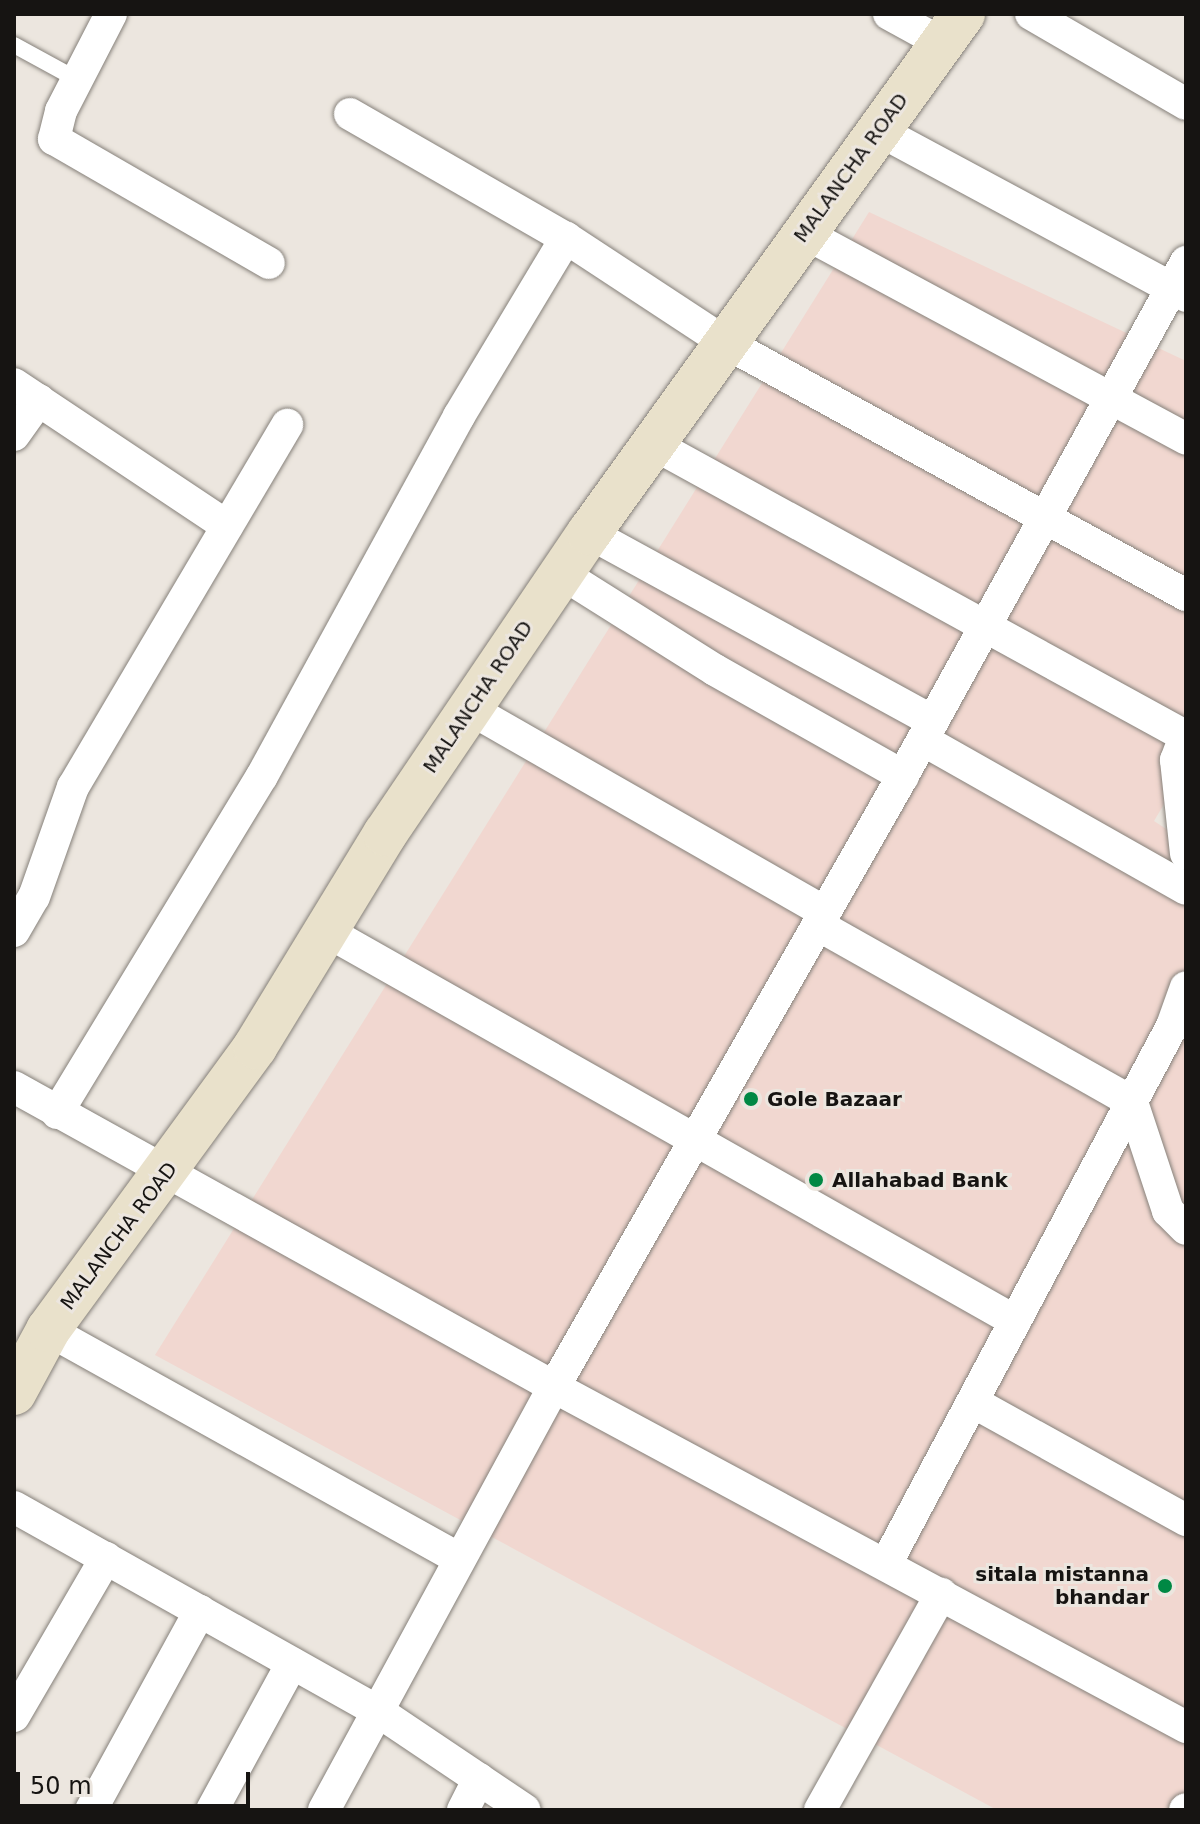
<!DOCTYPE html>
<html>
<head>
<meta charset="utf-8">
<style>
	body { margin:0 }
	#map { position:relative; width:1200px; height:1824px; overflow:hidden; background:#ece6df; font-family:"DejaVu Sans",sans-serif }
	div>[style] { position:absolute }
	.commercial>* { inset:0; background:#f1d7d0 }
	.roads { filter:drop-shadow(0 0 2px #86817a) drop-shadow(0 0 2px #86817a) }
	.service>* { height:16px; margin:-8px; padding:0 8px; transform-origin:8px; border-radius:8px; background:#fff }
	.minor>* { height:32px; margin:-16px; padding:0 16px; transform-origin:16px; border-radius:16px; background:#fff }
	.secondary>* { height:44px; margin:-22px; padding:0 22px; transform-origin:22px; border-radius:22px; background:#e9e1cb }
	.dots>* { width:22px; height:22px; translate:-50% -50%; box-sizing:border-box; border:4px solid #ece6df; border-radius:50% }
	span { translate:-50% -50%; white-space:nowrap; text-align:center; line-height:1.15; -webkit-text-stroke:6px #ece6df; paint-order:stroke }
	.street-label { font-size:20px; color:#161412 }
	.poi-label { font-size:20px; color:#161412; font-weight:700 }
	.left { translate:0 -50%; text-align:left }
	.right { translate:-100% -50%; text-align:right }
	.frame { position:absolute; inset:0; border:16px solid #161412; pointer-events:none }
	.scale { position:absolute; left:16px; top:1772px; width:234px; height:36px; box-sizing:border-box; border:4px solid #161412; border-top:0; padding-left:10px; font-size:24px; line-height:28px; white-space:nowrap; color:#161412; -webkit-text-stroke:6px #ece6df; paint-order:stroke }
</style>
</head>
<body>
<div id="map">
	<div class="commercial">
		<div style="clip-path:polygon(869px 212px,1186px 361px,1186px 767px,1154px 821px,1186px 842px,1186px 1810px,997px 1810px,155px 1355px)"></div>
	</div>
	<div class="roads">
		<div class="service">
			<div style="left:14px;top:45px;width:71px;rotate:28.7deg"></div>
		</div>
		<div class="minor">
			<div style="left:111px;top:14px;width:109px;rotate:117.3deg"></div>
			<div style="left:61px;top:111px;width:29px;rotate:104deg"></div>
			<div style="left:54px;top:139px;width:248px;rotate:30deg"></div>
			<div style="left:889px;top:14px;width:60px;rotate:28.7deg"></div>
			<div style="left:1031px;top:14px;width:179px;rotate:30.1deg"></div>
			<div style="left:350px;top:114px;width:249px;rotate:29.9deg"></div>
			<div style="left:566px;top:238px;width:191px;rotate:33.3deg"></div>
			<div style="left:726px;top:343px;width:525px;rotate:28.72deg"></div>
			<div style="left:878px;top:130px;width:350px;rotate:28.3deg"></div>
			<div style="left:804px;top:233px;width:434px;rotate:28.3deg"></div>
			<div style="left:14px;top:384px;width:256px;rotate:33.7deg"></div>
			<div style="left:14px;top:435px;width:43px;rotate:-54.5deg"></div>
			<div style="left:653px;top:444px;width:607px;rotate:28.76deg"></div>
			<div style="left:589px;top:533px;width:392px;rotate:28.7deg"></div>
			<div style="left:561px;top:573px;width:182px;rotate:32.2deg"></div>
			<div style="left:715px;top:670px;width:216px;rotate:29.4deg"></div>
			<div style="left:470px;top:709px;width:409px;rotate:29.8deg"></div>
			<div style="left:1186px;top:734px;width:28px;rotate:111deg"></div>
			<div style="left:1176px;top:760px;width:94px;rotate:83.9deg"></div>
			<div style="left:923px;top:740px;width:302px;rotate:29.5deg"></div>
			<div style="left:818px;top:925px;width:360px;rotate:29.4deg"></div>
			<div style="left:1132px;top:1102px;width:115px;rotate:71.7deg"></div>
			<div style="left:1168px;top:1211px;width:25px;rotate:45deg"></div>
			<div style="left:14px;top:931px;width:39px;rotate:-60deg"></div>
			<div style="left:34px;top:897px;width:117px;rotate:-70.5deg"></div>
			<div style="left:73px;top:787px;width:421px;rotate:-59.4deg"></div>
			<div style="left:326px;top:931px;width:792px;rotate:29.51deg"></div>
			<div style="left:14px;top:1087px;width:618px;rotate:29.05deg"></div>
			<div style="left:554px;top:1387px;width:718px;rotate:28.28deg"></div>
			<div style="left:57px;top:1113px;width:394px;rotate:-58.7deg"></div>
			<div style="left:262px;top:776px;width:410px;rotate:-61.3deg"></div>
			<div style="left:459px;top:416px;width:208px;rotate:-59deg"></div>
			<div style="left:48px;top:1330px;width:470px;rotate:29.1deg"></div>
			<div style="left:973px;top:1402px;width:244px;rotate:29deg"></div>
			<div style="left:14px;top:1507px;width:415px;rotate:29.3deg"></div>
			<div style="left:376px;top:1710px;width:179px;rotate:33.9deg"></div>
			<div style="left:886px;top:1564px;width:609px;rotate:-62deg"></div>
			<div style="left:1172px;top:1026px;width:41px;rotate:-70.3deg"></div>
			<div style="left:14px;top:1716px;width:183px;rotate:-59.8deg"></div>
			<div style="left:91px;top:1810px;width:227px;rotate:-61.3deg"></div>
			<div style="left:212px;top:1810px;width:167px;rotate:-61.4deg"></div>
			<div style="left:324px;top:1810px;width:481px;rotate:-61.5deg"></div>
			<div style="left:554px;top:1387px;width:690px;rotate:-60.28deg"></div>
			<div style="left:896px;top:788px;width:601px;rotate:-61.13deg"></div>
			<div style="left:463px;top:1810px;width:35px;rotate:-63deg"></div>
			<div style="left:820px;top:1810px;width:248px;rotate:-60.7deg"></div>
			<div style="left:1185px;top:1810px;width:1px;rotate:-45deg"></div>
		</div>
		<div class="secondary">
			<div style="left:14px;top:1393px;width:72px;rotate:-61.6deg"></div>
			<div style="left:48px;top:1330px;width:351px;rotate:-53.8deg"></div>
			<div style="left:255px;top:1047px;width:250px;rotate:-58.6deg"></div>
			<div style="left:385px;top:834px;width:364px;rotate:-55.9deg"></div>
			<div style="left:589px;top:533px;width:640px;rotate:-54.22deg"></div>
		</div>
	</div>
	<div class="dots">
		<div style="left:751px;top:1099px;background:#084"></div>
		<div style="left:816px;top:1180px;background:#084"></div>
		<div style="left:1165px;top:1586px;background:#084"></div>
	</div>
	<div class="street-label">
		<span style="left:851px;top:168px;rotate:-54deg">MALANCHA ROAD</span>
		<span style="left:478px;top:697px;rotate:-56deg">MALANCHA ROAD</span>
		<span style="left:119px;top:1236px;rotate:-53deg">MALANCHA ROAD</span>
	</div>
	<div class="poi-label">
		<span class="left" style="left:767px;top:1099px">Gole Bazaar</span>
		<span class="left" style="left:832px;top:1180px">Allahabad Bank</span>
		<span class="right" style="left:1149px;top:1586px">sitala mistanna<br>bhandar</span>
	</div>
	<div class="frame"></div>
	<div class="scale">50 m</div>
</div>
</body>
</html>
